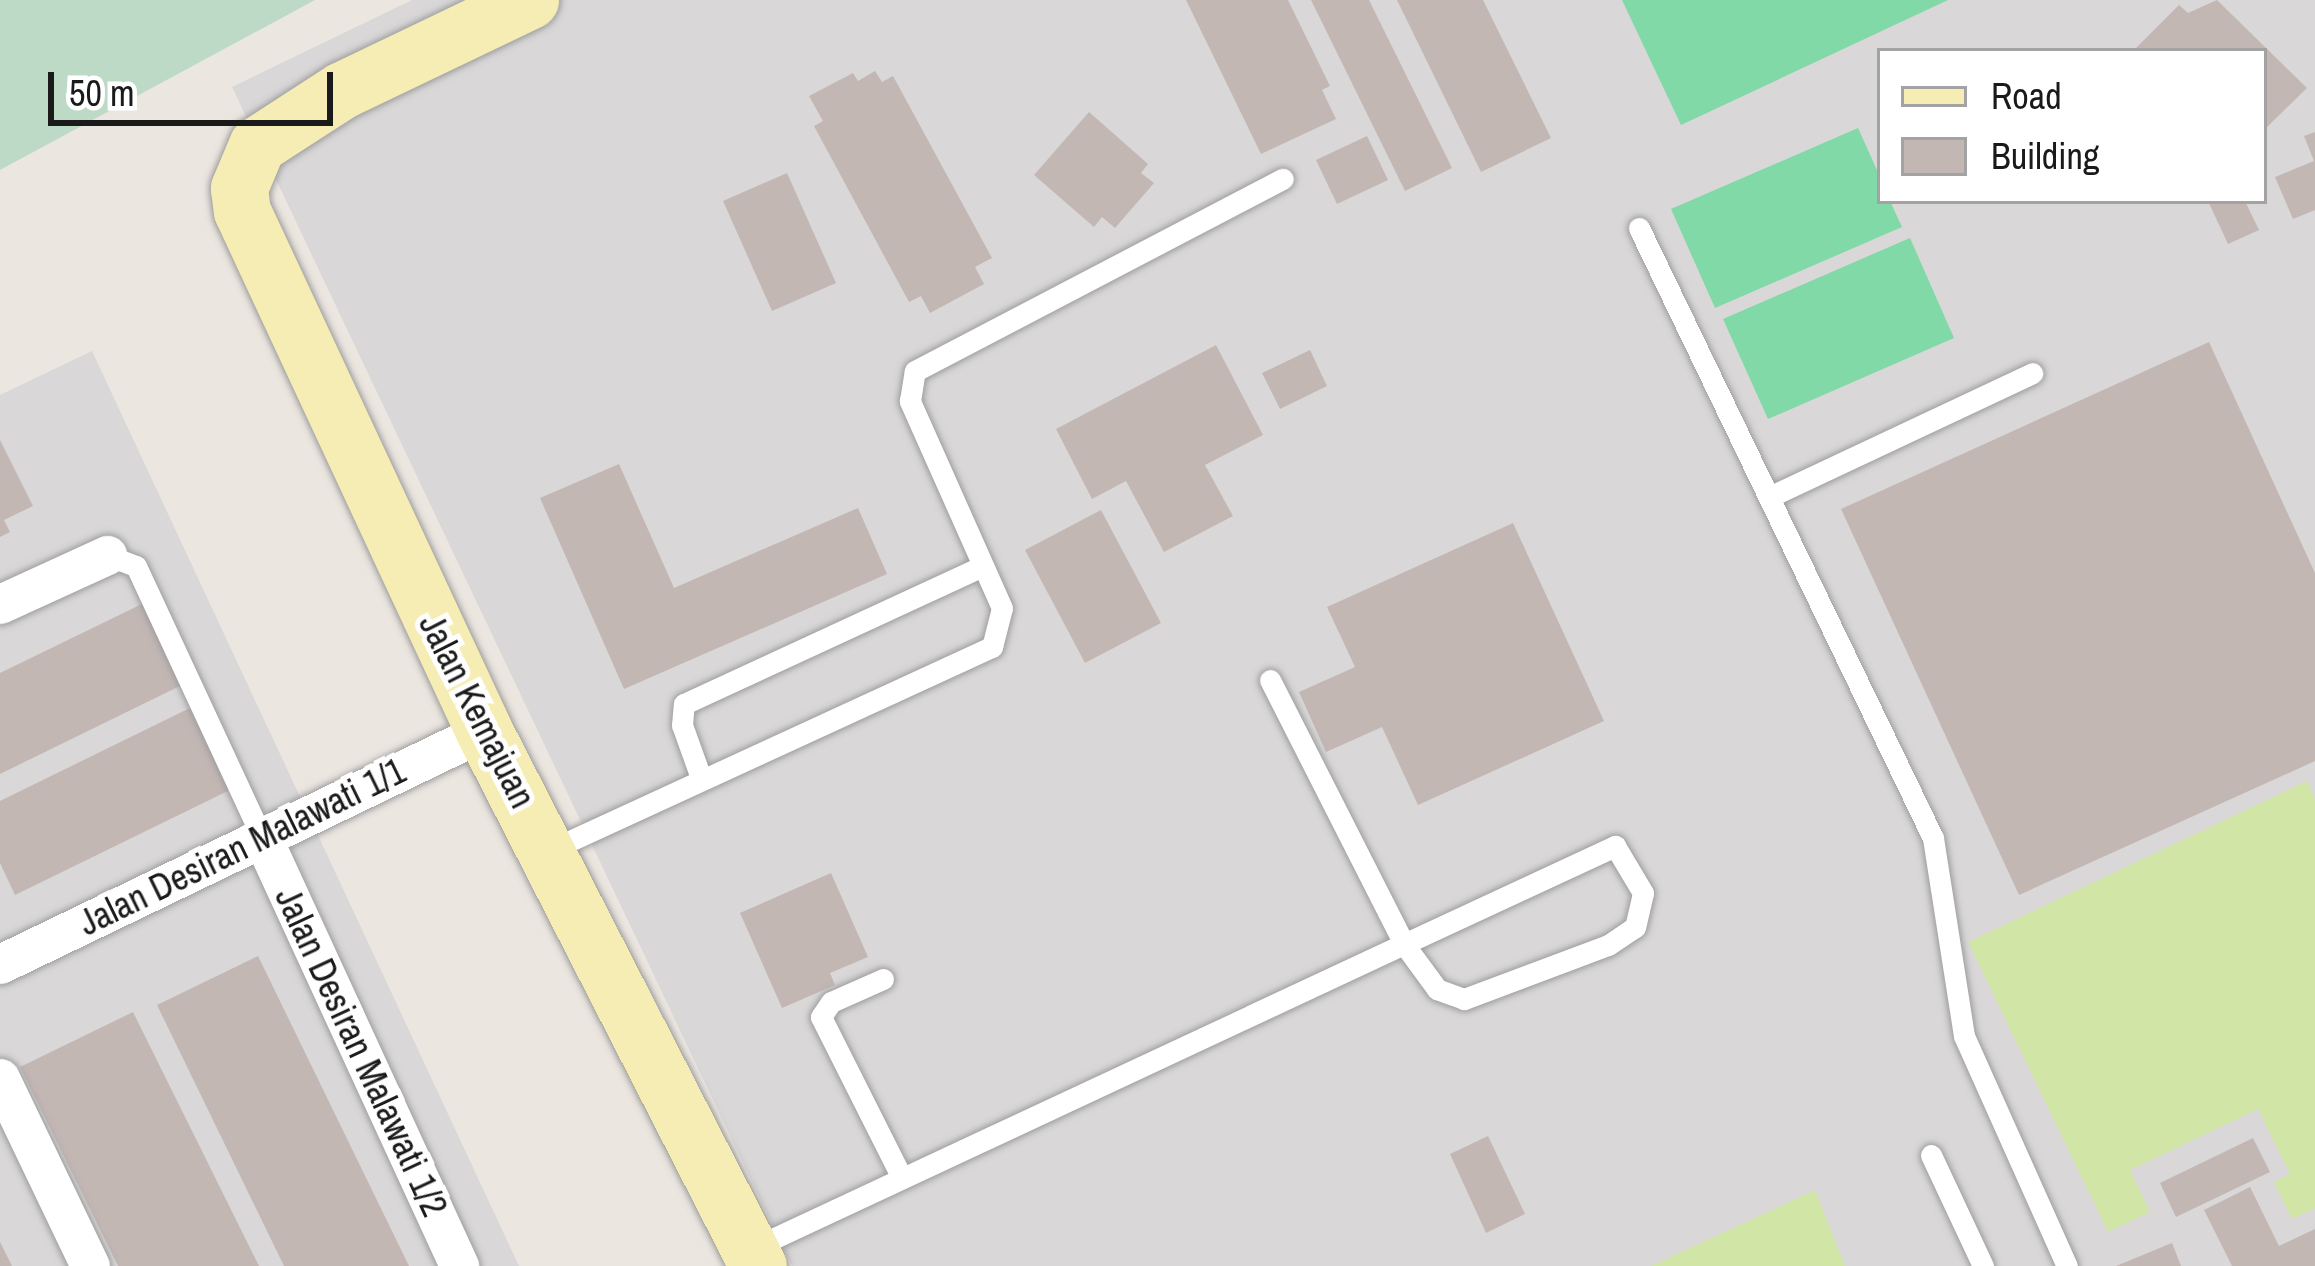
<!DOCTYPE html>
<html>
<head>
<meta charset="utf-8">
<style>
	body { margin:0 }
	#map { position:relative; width:2315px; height:1266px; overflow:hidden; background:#ece6e0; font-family:"Archivo Narrow",sans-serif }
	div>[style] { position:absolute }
	.residential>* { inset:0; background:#d9d7d8 }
	.grass>* { inset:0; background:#d1e5a7 }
	.wetland>* { inset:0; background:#bddac7 }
	.pitch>* { inset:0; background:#80d9a6 }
	.building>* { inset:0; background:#c3b7b4 }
	.roads { filter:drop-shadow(0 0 3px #9e9e9e) drop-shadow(0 0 3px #9e9e9e) }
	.lane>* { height:21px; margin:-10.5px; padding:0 10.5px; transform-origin:10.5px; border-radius:10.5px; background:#fff }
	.street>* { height:39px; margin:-19.5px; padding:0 19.5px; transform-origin:19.5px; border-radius:19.5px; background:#fff }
	.secondary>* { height:57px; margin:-28.5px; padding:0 28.5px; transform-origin:28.5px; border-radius:28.5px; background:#f6edb4 }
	span { translate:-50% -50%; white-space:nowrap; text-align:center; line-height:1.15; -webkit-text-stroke:10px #fff; paint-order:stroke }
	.street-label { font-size:36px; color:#1a1a1a }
	.legend { position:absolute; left:1877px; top:48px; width:390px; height:156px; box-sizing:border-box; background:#fff; border:3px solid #a3a3a3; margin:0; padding:15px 21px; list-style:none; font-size:36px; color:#1a1a1a }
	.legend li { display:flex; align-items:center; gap:24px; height:60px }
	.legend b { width:60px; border:3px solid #a3a3a3 }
	.scale { position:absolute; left:48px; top:72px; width:285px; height:54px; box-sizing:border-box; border:6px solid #1a1a1a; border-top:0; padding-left:15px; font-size:36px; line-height:42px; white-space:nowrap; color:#1a1a1a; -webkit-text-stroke:9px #fff; paint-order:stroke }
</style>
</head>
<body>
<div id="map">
	<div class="residential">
		<div style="clip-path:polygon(evenodd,412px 0,2315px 0,2315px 1266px,792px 1266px,232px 87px,412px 0,1880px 51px,2264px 51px,2264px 201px,1880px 201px,1880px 51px)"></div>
		<div style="clip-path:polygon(92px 351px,519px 1266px,0 1266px,0 395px)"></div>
	</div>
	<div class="grass">
		<div style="clip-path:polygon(2307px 781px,2315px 799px,2315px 1208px,2292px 1219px,2274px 1182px,2290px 1174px,2258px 1109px,2130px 1170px,2150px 1212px,2108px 1232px,1968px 942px)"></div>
		<div style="clip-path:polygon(1815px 1190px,1845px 1266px,1651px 1266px)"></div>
	</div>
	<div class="wetland">
		<div style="clip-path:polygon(0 0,315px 0,0 170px)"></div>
	</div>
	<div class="pitch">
		<div style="clip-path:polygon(1622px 0,1948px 0,1681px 125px)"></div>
		<div style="clip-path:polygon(1858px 128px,1880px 177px,1880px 201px,1890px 201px,1902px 227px,1715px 308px,1671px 209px)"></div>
		<div style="clip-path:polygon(1910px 238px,1954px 338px,1768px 419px,1723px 319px)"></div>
	</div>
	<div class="building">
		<div style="clip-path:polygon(1186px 0,1288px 0,1330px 86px,1322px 90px,1336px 119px,1261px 154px)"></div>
		<div style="clip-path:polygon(1311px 0,1369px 0,1452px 168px,1405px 191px)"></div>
		<div style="clip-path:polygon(1397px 0,1483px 0,1551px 138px,1481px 172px)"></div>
		<div style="clip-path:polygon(2217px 0,2307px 88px,2264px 130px,2264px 51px,2133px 51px,2179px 5px,2188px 13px)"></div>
		<div style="clip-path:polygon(875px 71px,882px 82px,893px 76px,992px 258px,975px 267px,984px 284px,930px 313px,921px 296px,909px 302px,814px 126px,823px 121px,809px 96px,853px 73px,858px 81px)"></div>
		<div style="clip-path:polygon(1089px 112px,1148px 164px,1141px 173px,1154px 183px,1115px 228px,1102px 217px,1094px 227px,1034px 175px)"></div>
		<div style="clip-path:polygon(2315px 132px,2315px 210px,2293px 219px,2275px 177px,2314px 161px,2304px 136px)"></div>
		<div style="clip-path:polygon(1367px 136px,1388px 180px,1337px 204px,1316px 160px)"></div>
		<div style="clip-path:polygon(787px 173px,836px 283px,772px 311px,723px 201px)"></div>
		<div style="clip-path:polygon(2208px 201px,2245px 201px,2259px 230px,2228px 244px)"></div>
		<div style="clip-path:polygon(2209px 342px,2315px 573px,2315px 761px,2019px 895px,1841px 509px)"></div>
		<div style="clip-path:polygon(1216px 345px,1263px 435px,1205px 465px,1233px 516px,1164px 552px,1126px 481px,1092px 499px,1056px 429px)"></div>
		<div style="clip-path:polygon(1310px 350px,1327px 386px,1280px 409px,1262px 373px)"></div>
		<div style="clip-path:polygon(0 440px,33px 506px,4px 520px,10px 532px,0 537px)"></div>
		<div style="clip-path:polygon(619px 464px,674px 588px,858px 508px,887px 574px,624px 689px,540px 498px)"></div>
		<div style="clip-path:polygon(1101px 510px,1161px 623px,1085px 663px,1025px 550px)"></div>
		<div style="clip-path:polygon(1513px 523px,1604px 721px,1418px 805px,1382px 727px,1326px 752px,1299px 692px,1355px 667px,1327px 607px)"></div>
		<div style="clip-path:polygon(144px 603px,184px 684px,0 774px,0 673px)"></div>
		<div style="clip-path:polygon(196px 705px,236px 787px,15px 895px,0 863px,0 801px)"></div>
		<div style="clip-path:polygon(831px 873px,868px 957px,830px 973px,835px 985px,782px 1008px,740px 913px)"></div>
		<div style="clip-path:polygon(258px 956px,409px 1266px,284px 1266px,157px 1005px)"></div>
		<div style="clip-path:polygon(133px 1012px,259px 1266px,118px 1266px,20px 1067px)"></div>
		<div style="clip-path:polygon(1488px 1136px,1525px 1214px,1486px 1233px,1450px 1154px)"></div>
		<div style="clip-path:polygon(2253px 1138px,2270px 1172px,2176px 1217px,2160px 1183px)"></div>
		<div style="clip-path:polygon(2250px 1187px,2279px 1246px,2315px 1229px,2315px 1266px,2232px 1266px,2204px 1210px)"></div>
		<div style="clip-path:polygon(0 1242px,12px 1266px,0 1266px)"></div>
		<div style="clip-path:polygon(2172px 1243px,2181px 1266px,2116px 1266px)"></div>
	</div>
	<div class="roads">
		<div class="lane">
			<div style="left:1639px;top:228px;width:677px;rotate:64.27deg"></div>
			<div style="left:1933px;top:838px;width:200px;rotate:81.1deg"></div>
			<div style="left:1964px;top:1036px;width:252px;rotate:65.9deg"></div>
			<div style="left:1769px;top:497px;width:291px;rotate:-25.2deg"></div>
			<div style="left:107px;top:555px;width:31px;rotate:21deg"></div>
			<div style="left:136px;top:566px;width:299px;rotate:65.1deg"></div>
			<div style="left:701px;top:778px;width:56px;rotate:-109.7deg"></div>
			<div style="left:682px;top:725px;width:21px;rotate:-85deg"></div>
			<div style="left:684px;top:704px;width:329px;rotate:-24.8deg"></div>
			<div style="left:548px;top:851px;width:489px;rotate:-24.7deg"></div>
			<div style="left:992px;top:647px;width:40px;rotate:-75.6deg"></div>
			<div style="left:1002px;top:608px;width:227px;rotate:-114deg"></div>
			<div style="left:910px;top:401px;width:30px;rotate:-81deg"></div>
			<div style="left:915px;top:371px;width:415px;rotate:-27.6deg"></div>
			<div style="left:883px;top:979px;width:57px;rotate:156.1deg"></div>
			<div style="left:831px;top:1002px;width:18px;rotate:124deg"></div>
			<div style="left:821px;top:1017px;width:180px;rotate:63.3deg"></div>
			<div style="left:1931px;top:1155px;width:123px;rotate:64.9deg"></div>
			<div style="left:751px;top:1249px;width:721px;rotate:-25.04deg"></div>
			<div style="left:1404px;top:944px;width:233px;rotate:-24.9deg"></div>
			<div style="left:1615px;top:846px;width:55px;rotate:59.2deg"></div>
			<div style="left:1643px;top:893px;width:35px;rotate:103deg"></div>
			<div style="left:1635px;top:927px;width:32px;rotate:146deg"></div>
			<div style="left:1608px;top:945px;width:154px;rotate:159.4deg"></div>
			<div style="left:1464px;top:999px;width:29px;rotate:-160deg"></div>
			<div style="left:1437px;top:989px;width:56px;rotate:-126.3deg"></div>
			<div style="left:1404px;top:944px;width:296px;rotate:-116.9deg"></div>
		</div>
		<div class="street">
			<div style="left:0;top:604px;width:118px;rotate:-24.6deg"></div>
			<div style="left:262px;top:837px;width:472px;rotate:65.3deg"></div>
			<div style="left:0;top:964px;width:537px;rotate:-25.71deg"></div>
			<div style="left:0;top:1078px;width:208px;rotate:64.4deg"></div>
		</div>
		<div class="secondary">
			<div style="left:530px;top:0;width:208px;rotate:154.4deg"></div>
			<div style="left:342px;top:90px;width:101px;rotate:147.1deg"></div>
			<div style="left:257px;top:145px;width:47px;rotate:112.7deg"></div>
			<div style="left:239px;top:188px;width:23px;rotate:83deg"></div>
			<div style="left:242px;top:211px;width:574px;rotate:65.04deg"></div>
			<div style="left:484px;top:731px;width:601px;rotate:62.88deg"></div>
		</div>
	</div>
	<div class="street-label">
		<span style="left:477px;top:711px;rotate:63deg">Jalan Kemajuan</span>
		<span style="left:242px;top:847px;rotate:-26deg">Jalan Desiran Malawati 1/1</span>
		<span style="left:361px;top:1052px;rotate:65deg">Jalan Desiran Malawati 1/2</span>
	</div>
	<ul class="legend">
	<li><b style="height:15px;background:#f6edb4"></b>Road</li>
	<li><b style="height:33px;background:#c3b7b4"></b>Building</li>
	</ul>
	<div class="scale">50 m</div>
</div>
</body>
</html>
